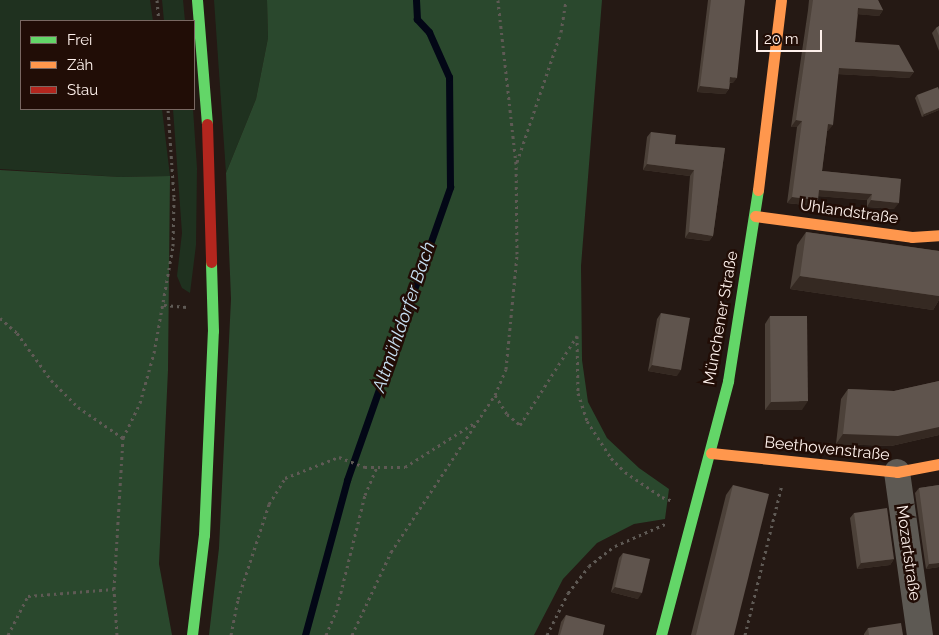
<!DOCTYPE html>
<html>
<head>
<meta charset="utf-8">
<style>
	body { margin:0 }
	#map { position:relative; width:939px; height:635px; overflow:hidden; background:#251914; font-family:Raleway,sans-serif }
	div>[style] { position:absolute }
	.green>* { inset:0; background:#1f311f }
	.forest>* { inset:0; background:#2a482d }
	.stream>* { height:7px; margin:-3.5px; padding:0 3.5px; transform-origin:3.5px; border-radius:3.5px; background:#030716 }
	.path>* { height:3px; margin-top:-1.5px; transform-origin:0; background:repeating-linear-gradient(90deg,#5f5a55 0 2.5px,transparent 0 6.5px) }
	.street>* { height:26px; margin:-13px; padding:0 13px; transform-origin:13px; border-radius:13px; background:#5d5953 }
	.fast>* { height:11px; margin:-5.5px; padding:0 5.5px; transform-origin:5.5px; border-radius:5.5px; background:#63d668 }
	.slow>* { height:11px; margin:-5.5px; padding:0 5.5px; transform-origin:5.5px; border-radius:5.5px; background:#ff974d }
	.jam>* { height:11px; margin:-5.5px; padding:0 5.5px; transform-origin:5.5px; border-radius:5.5px; background:#b3261e }
	.wall>* { inset:0; background:#4c4139 }
	.shaded-wall>* { inset:0; background:#352922 }
	.building>* { inset:0; background:#5f544d }
	span { translate:-50% -50%; white-space:nowrap; text-align:center; line-height:1.15; -webkit-text-stroke:5px #210d06; paint-order:stroke }
	.street-label { font-size:16px; color:#fef1ec }
	.water-label { font-size:18px; color:#c8e0f4; font-style:italic }
	.legend { position:absolute; left:20px; top:20px; width:175px; height:90px; box-sizing:border-box; background:#210d06; border:1px solid #796862; margin:0; padding:6px 9px; list-style:none; font-size:15px; color:#fef1ec }
	.legend li { display:flex; align-items:center; gap:10px; height:25px }
	.legend b { width:25px; border:1px solid #796862 }
	.scale { position:absolute; left:756px; top:30px; width:66px; height:22px; box-sizing:border-box; border:2px solid #fef1ec; border-top:0; padding-left:6px; font-size:15px; line-height:18px; white-space:nowrap; color:#fef1ec; -webkit-text-stroke:4px #210d06; paint-order:stroke }
</style>
</head>
<body>
<div id="map">
	<div class="green">
		<div style="clip-path:polygon(0 0,150px 0,153px 21px,21px 21px,21px 109px,162px 109px,170px 176px,120px 177px,0 169px)"></div>
		<div style="clip-path:polygon(162px 0,183px 0,185px 21px,164px 21px)"></div>
		<div style="clip-path:polygon(214px 0,267px 0,268px 38px,256px 99px,226px 173px)"></div>
		<div style="clip-path:polygon(173px 109px,193px 109px,197px 168px,196px 245px,190px 293px,182px 288px,177px 276px,182px 233px)"></div>
	</div>
	<div class="forest">
		<div style="clip-path:polygon(267px 0,602px 0,581px 266px,582px 360px,588px 402px,607px 438px,639px 468px,669px 489px,665px 519px,634px 524px,597px 543px,563px 579px,534px 635px,209px 635px,219px 548px,231px 299px,226px 173px,256px 99px,268px 38px)"></div>
		<div style="clip-path:polygon(0 170px,120px 177px,170px 176px,168px 370px,159px 564px,172px 635px,0 635px)"></div>
	</div>
	<div class="stream">
		<div style="left:305px;top:635px;width:161px;rotate:-74.8deg"></div>
		<div style="left:347px;top:480px;width:311px;rotate:-70.6deg"></div>
		<div style="left:450px;top:187px;width:110px;rotate:-90.5deg"></div>
		<div style="left:449px;top:77px;width:49px;rotate:-114deg"></div>
		<div style="left:429px;top:32px;width:18px;rotate:-133deg"></div>
		<div style="left:417px;top:19px;width:19px;rotate:-93deg"></div>
	</div>
	<div class="path">
		<div style="left:157px;top:0;width:21px;rotate:85deg"></div>
		<div style="left:517px;top:162px;width:137px;rotate:-71.3deg"></div>
		<div style="left:561px;top:32px;width:32px;rotate:-81deg"></div>
		<div style="left:164px;top:305px;width:23px;rotate:5deg"></div>
		<div style="left:0;top:318px;width:23px;rotate:41deg"></div>
		<div style="left:17px;top:333px;width:58px;rotate:54.1deg"></div>
		<div style="left:51px;top:380px;width:38px;rotate:45deg"></div>
		<div style="left:78px;top:407px;width:55px;rotate:34.6deg"></div>
		<div style="left:577px;top:336px;width:57px;rotate:89deg"></div>
		<div style="left:578px;top:393px;width:29px;rotate:72deg"></div>
		<div style="left:587px;top:421px;width:44px;rotate:57deg"></div>
		<div style="left:611px;top:458px;width:20px;rotate:45deg"></div>
		<div style="left:625px;top:472px;width:45px;rotate:34deg"></div>
		<div style="left:662px;top:497px;width:12px;rotate:20deg"></div>
		<div style="left:495px;top:395px;width:22px;rotate:58deg"></div>
		<div style="left:507px;top:414px;width:17px;rotate:40deg"></div>
		<div style="left:520px;top:425px;width:106px;rotate:-57.4deg"></div>
		<div style="left:8px;top:635px;width:44px;rotate:-62.9deg"></div>
		<div style="left:28px;top:596px;width:86px;rotate:-4.7deg"></div>
		<div style="left:117px;top:635px;width:46px;rotate:-93.7deg"></div>
		<div style="left:114px;top:589px;width:151px;rotate:-86.6deg"></div>
		<div style="left:123px;top:438px;width:39px;rotate:-64deg"></div>
		<div style="left:140px;top:403px;width:52px;rotate:-74.4deg"></div>
		<div style="left:154px;top:353px;width:109px;rotate:-79.9deg"></div>
		<div style="left:173px;top:246px;width:49px;rotate:-88.8deg"></div>
		<div style="left:174px;top:197px;width:88px;rotate:-93.9deg"></div>
		<div style="left:231px;top:635px;width:37px;rotate:-79deg"></div>
		<div style="left:238px;top:599px;width:100px;rotate:-71.9deg"></div>
		<div style="left:269px;top:504px;width:31px;rotate:-58deg"></div>
		<div style="left:285px;top:478px;width:58px;rotate:-21.3deg"></div>
		<div style="left:339px;top:457px;width:28px;rotate:21deg"></div>
		<div style="left:365px;top:467px;width:40px"></div>
		<div style="left:405px;top:467px;width:84px;rotate:-32.4deg"></div>
		<div style="left:326px;top:635px;width:25px;rotate:-67deg"></div>
		<div style="left:336px;top:612px;width:121px;rotate:-76.1deg"></div>
		<div style="left:365px;top:495px;width:30px;rotate:-67deg"></div>
		<div style="left:352px;top:635px;width:92px;rotate:-64.8deg"></div>
		<div style="left:391px;top:552px;width:188px;rotate:-56.5deg"></div>
		<div style="left:495px;top:395px;width:28px;rotate:-67deg"></div>
		<div style="left:506px;top:369px;width:116px;rotate:-84.5deg"></div>
		<div style="left:517px;top:254px;width:90px;rotate:-90.6deg"></div>
		<div style="left:516px;top:164px;width:165px;rotate:-96.3deg"></div>
		<div style="left:547px;top:635px;width:47px;rotate:-63.4deg"></div>
		<div style="left:568px;top:593px;width:34px;rotate:-52deg"></div>
		<div style="left:589px;top:566px;width:33px;rotate:-38deg"></div>
		<div style="left:615px;top:546px;width:55px;rotate:-23.7deg"></div>
		<div style="left:745px;top:635px;width:155px;rotate:-76.2deg"></div>
	</div>
	<div class="street">
		<div style="left:897px;top:472px;width:165px;rotate:82deg"></div>
	</div>
	<div class="fast">
		<div style="left:197px;top:0;width:124px;rotate:85.4deg"></div>
		<div style="left:192px;top:635px;width:101px;rotate:-83.2deg"></div>
		<div style="left:204px;top:535px;width:204px;rotate:-87.5deg"></div>
		<div style="left:213px;top:331px;width:69px;rotate:-91.7deg"></div>
		<div style="left:661px;top:635px;width:263px;rotate:-75.2deg"></div>
		<div style="left:728px;top:381px;width:193px;rotate:-81.1deg"></div>
	</div>
	<div class="slow">
		<div style="left:758px;top:190px;width:191px;rotate:-83.1deg"></div>
		<div style="left:755px;top:216px;width:158px;rotate:7.6deg"></div>
		<div style="left:912px;top:237px;width:27px;rotate:-4deg"></div>
		<div style="left:711px;top:453px;width:187px;rotate:5.8deg"></div>
		<div style="left:897px;top:472px;width:43px;rotate:-10.8deg"></div>
	</div>
	<div class="jam">
		<div style="left:207px;top:124px;width:138px;rotate:88.3deg"></div>
	</div>
	<div class="wall">
		<div style="clip-path:polygon(708px 0,745px 0,733px 83px,730px 83px,729px 89px,725px 94px,697px 92px)"></div>
		<div style="clip-path:polygon(809px 0,878px 0,883px 10px,879px 16px,858px 14px,855px 42px,914px 72px,909px 78px,838px 74px,828px 131px,827px 131px,822px 171px,901px 179px,894px 209px,867px 207px,867px 200px,818px 196px,818px 200px,814px 206px,787px 203px,797px 127px,791px 127px,808px 10px)"></div>
		<div style="clip-path:polygon(939px 26px,939px 51px,932px 33px,936px 28px)"></div>
		<div style="clip-path:polygon(917px 95px,939px 110px,922px 117px,915px 98px)"></div>
		<div style="clip-path:polygon(651px 132px,675px 144px,725px 148px,713px 236px,709px 241px,685px 238px,690px 176px,643px 170px,647px 137px)"></div>
		<div style="clip-path:polygon(806px 232px,939px 251px,939px 300px,933px 310px,790px 289px,797px 245px)"></div>
		<div style="clip-path:polygon(661px 313px,677px 376px,648px 371px,657px 319px)"></div>
		<div style="clip-path:polygon(770px 316px,802px 410px,765px 410px,765px 324px)"></div>
		<div style="clip-path:polygon(939px 381px,939px 435px,891px 446px,836px 444px,841px 399px,848px 389px,894px 391px)"></div>
		<div style="clip-path:polygon(733px 485px,734px 635px,691px 635px,726px 495px)"></div>
		<div style="clip-path:polygon(939px 485px,939px 567px,926px 569px,915px 493px,919px 488px)"></div>
		<div style="clip-path:polygon(854px 513px,894px 559px,890px 565px,857px 569px,850px 518px)"></div>
		<div style="clip-path:polygon(623px 553px,638px 599px,611px 592px,619px 558px)"></div>
		<div style="clip-path:polygon(566px 615px,603px 635px,558px 635px,561px 622px)"></div>
		<div style="clip-path:polygon(868px 628px,903px 635px,864px 635px,864px 634px)"></div>
	</div>
	<div class="shaded-wall">
		<div style="clip-path:polygon(858px 8px,883px 10px,879px 16px,854px 14px)"></div>
		<div style="clip-path:polygon(839px 68px,914px 72px,909px 78px,835px 74px)"></div>
		<div style="clip-path:polygon(730px 77px,737px 78px,733px 83px,727px 82px)"></div>
		<div style="clip-path:polygon(700px 86px,729px 89px,725px 94px,697px 92px)"></div>
		<div style="clip-path:polygon(939px 108px,939px 110px,922px 117px,924px 114px)"></div>
		<div style="clip-path:polygon(796px 120px,802px 121px,797px 127px,791px 127px)"></div>
		<div style="clip-path:polygon(828px 124px,833px 125px,828px 131px,824px 130px)"></div>
		<div style="clip-path:polygon(647px 164px,694px 170px,690px 176px,643px 170px)"></div>
		<div style="clip-path:polygon(819px 190px,872px 194px,867px 200px,815px 196px)"></div>
		<div style="clip-path:polygon(792px 197px,818px 200px,814px 206px,787px 203px)"></div>
		<div style="clip-path:polygon(871px 200px,899px 203px,894px 209px,867px 207px)"></div>
		<div style="clip-path:polygon(689px 232px,713px 236px,709px 241px,685px 238px)"></div>
		<div style="clip-path:polygon(800px 276px,939px 296px,939px 300px,933px 310px,790px 289px)"></div>
		<div style="clip-path:polygon(652px 365px,681px 370px,677px 376px,648px 371px)"></div>
		<div style="clip-path:polygon(808px 401px,802px 410px,765px 410px,771px 402px)"></div>
		<div style="clip-path:polygon(939px 427px,939px 435px,891px 446px,836px 444px,843px 434px)"></div>
		<div style="clip-path:polygon(894px 559px,890px 565px,857px 569px,861px 563px)"></div>
		<div style="clip-path:polygon(939px 563px,939px 567px,926px 569px,929px 564px)"></div>
		<div style="clip-path:polygon(615px 587px,642px 593px,638px 599px,611px 592px)"></div>
	</div>
	<div class="building">
		<div style="clip-path:polygon(711px 0,745px 0,737px 78px,730px 77px,729px 89px,700px 86px)"></div>
		<div style="clip-path:polygon(813px 0,878px 0,883px 10px,858px 8px,855px 42px,899px 45px,914px 72px,839px 68px,833px 125px,828px 124px,822px 171px,901px 179px,899px 203px,871px 200px,872px 194px,819px 190px,818px 200px,792px 197px,802px 121px,796px 120px)"></div>
		<div style="clip-path:polygon(939px 26px,939px 36px,936px 28px)"></div>
		<div style="clip-path:polygon(938px 87px,939px 90px,939px 108px,924px 114px,917px 95px)"></div>
		<div style="clip-path:polygon(651px 132px,676px 135px,675px 144px,725px 148px,713px 236px,689px 232px,694px 170px,647px 164px)"></div>
		<div style="clip-path:polygon(806px 232px,939px 251px,939px 296px,800px 276px)"></div>
		<div style="clip-path:polygon(661px 313px,690px 318px,681px 370px,652px 365px)"></div>
		<div style="clip-path:polygon(770px 316px,807px 316px,808px 401px,771px 402px)"></div>
		<div style="clip-path:polygon(939px 381px,939px 427px,898px 436px,843px 434px,848px 389px,894px 391px)"></div>
		<div style="clip-path:polygon(733px 485px,769px 494px,734px 635px,696px 635px)"></div>
		<div style="clip-path:polygon(939px 485px,939px 563px,929px 564px,919px 488px)"></div>
		<div style="clip-path:polygon(887px 508px,894px 559px,861px 563px,854px 513px)"></div>
		<div style="clip-path:polygon(623px 553px,650px 559px,642px 593px,615px 587px)"></div>
		<div style="clip-path:polygon(566px 615px,605px 625px,603px 635px,560px 635px)"></div>
		<div style="clip-path:polygon(901px 623px,903px 635px,869px 635px,868px 628px)"></div>
	</div>
	<div class="street-label">
		<span style="left:849px;top:212px;rotate:8deg">Uhlandstraße</span>
		<span style="left:721px;top:318px;rotate:-80deg">Münchener Straße</span>
		<span style="left:827px;top:449px;rotate:6deg">Beethovenstraße</span>
		<span style="left:908px;top:553px;rotate:82deg">Mozartstraße</span>
	</div>
	<div class="water-label">
		<span style="left:404px;top:317px;rotate:-71deg">Altmühldorfer Bach</span>
	</div>
	<ul class="legend">
	<li><b style="height:6px;background:#63d668"></b>Frei</li>
	<li><b style="height:6px;background:#ff974d"></b>Zäh</li>
	<li><b style="height:6px;background:#b3261e"></b>Stau</li>
	</ul>
	<div class="scale">20 m</div>
</div>
</body>
</html>
